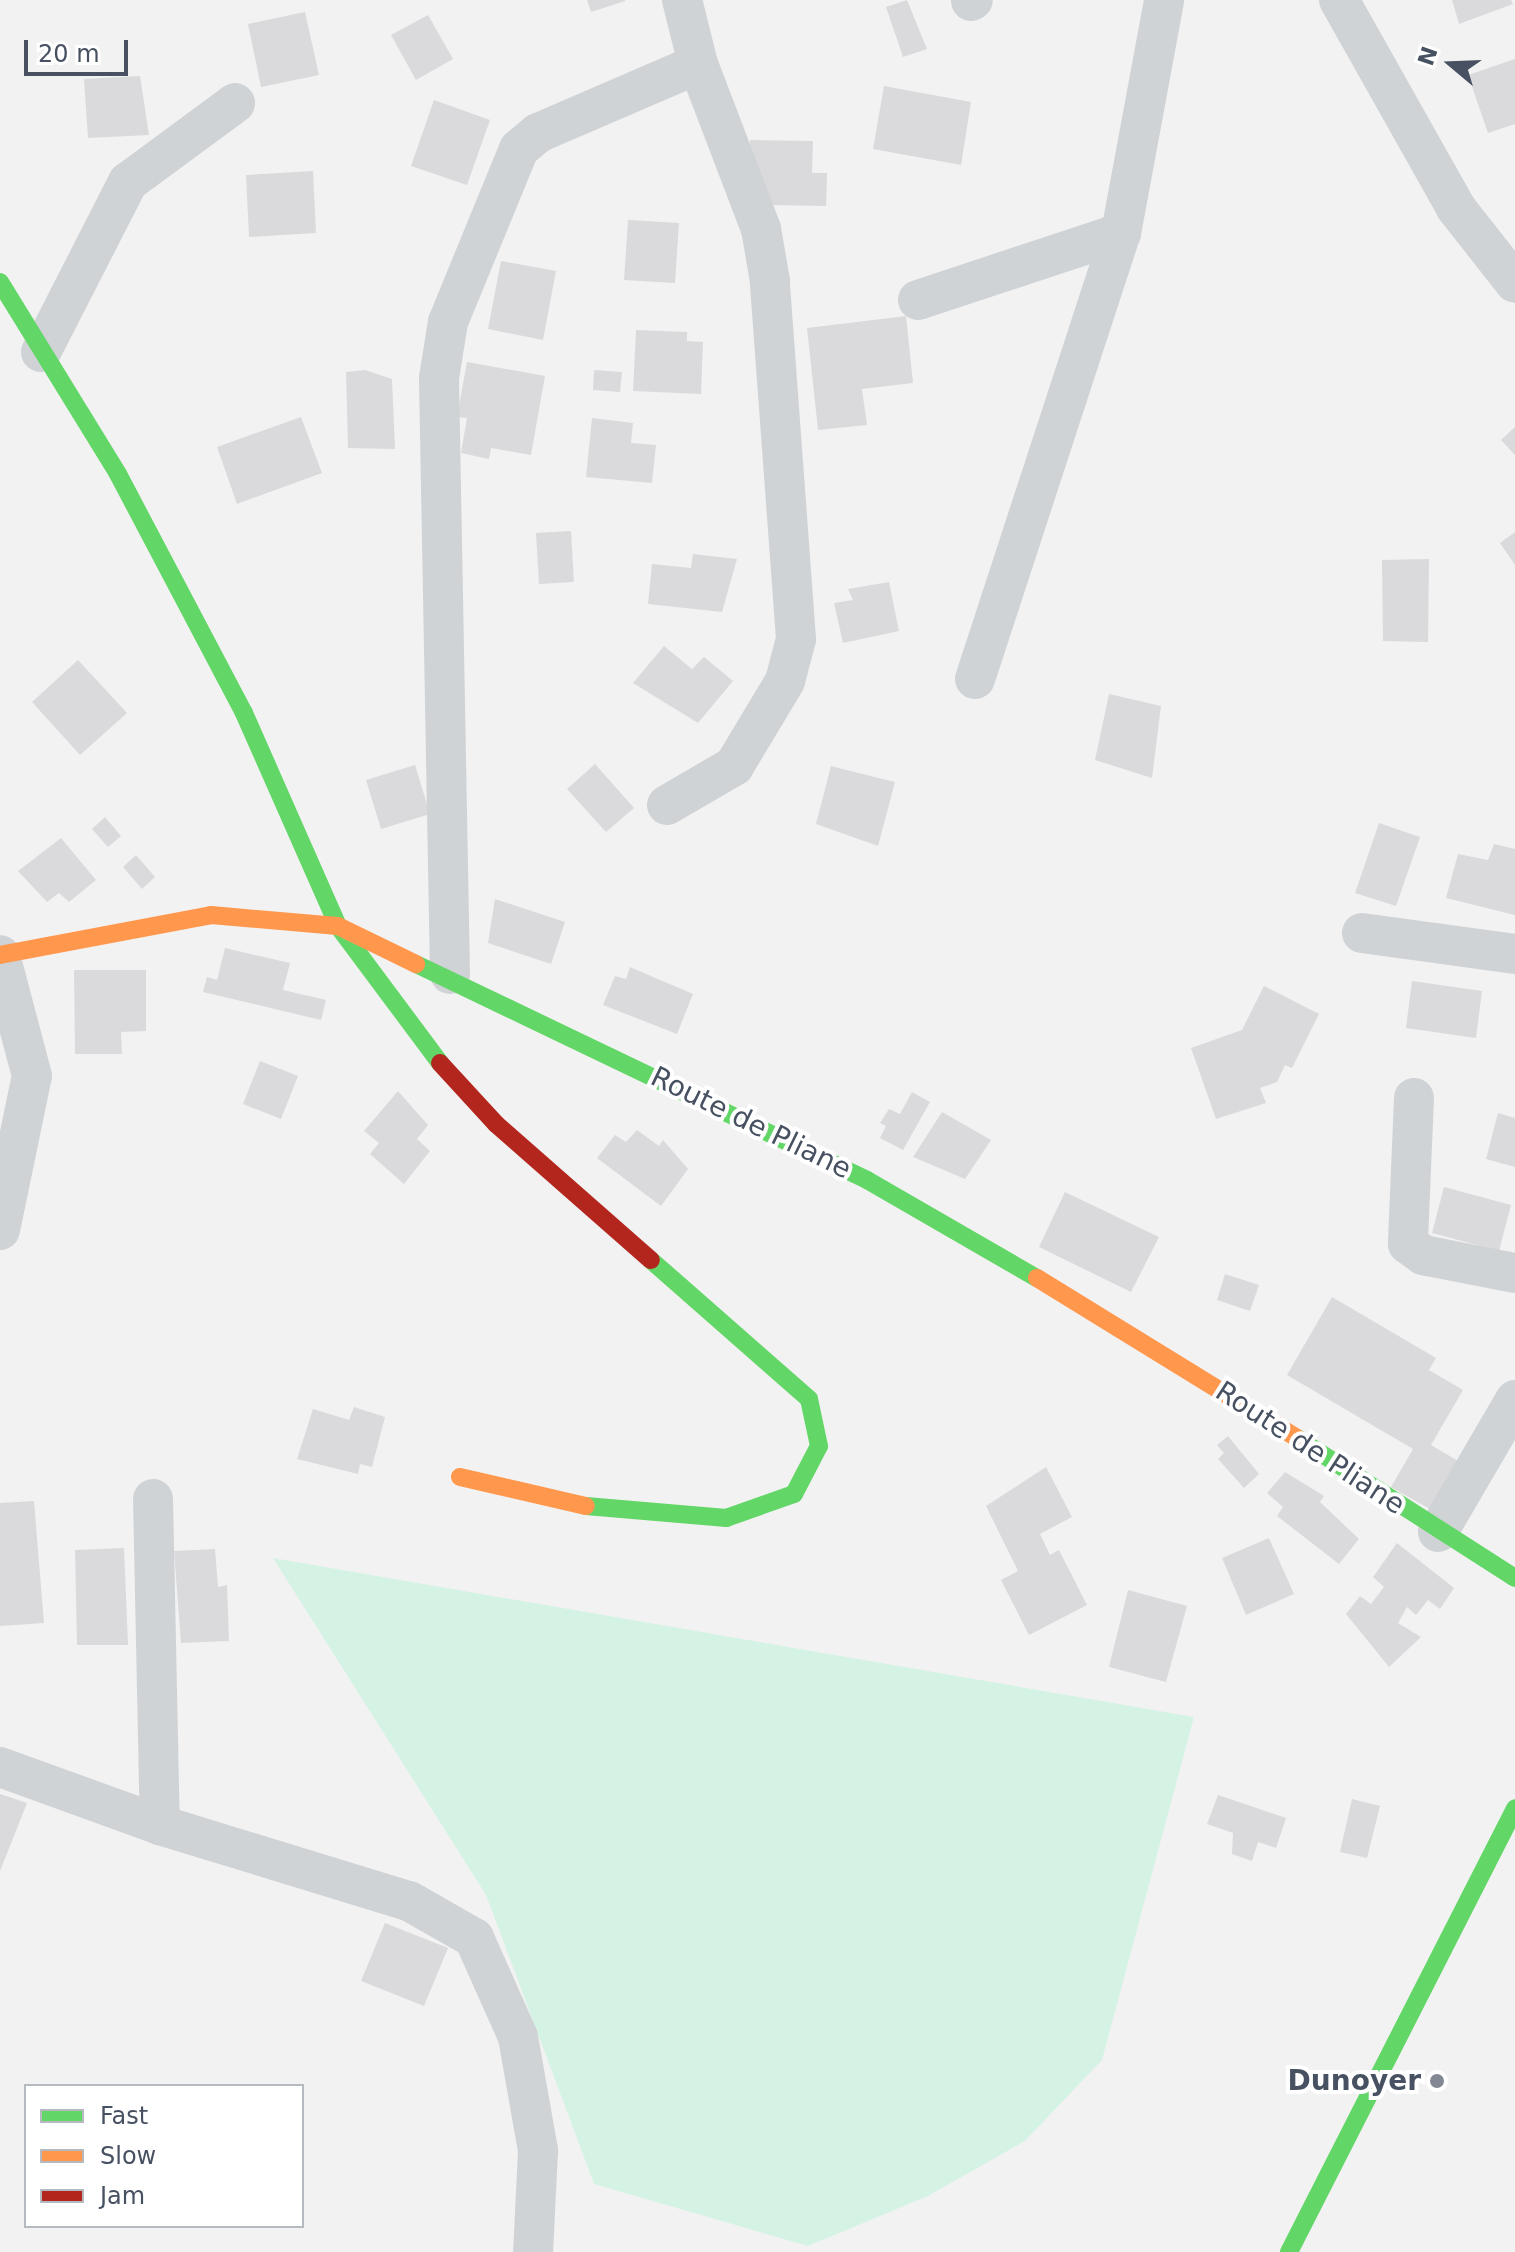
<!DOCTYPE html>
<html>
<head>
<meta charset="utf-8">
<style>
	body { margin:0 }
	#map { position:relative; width:1515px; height:2252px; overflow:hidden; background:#f3f2f2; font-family:"DejaVu Sans",sans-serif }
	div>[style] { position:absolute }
	.green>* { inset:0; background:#d5f3e5 }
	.building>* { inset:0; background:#dadadd }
	.street>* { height:40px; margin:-20px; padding:0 20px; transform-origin:20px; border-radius:20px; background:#d0d3d6 }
	.fast>* { height:18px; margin:-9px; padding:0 9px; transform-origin:9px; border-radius:9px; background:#63d668 }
	.slow>* { height:18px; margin:-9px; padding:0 9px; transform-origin:9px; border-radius:9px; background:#ff974d }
	.jam>* { height:18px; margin:-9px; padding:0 9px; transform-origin:9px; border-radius:9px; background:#b3261e }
	.dots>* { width:22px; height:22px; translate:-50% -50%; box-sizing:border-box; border:4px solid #fff; border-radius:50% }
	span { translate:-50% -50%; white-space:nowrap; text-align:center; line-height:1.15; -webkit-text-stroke:8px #fff; paint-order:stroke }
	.street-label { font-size:28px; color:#475161 }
	.poi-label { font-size:28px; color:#475161; font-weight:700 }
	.right { translate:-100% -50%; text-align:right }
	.legend { position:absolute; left:24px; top:2084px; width:280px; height:144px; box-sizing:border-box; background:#fff; border:2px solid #b5b9c0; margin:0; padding:10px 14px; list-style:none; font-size:24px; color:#475161 }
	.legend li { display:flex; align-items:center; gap:16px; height:40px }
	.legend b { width:40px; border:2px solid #b5b9c0 }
	.north { position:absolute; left:1411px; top:24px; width:80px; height:80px; -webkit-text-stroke:6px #fff; paint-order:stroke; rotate:289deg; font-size:22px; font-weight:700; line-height:32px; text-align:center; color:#475161 }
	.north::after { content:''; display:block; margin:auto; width:28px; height:36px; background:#475161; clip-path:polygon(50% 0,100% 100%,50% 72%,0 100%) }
	.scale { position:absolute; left:24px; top:40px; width:104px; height:36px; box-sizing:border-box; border:4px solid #475161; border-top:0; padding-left:10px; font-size:24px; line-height:28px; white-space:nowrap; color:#475161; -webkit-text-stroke:6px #fff; paint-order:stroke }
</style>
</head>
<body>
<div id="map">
	<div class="green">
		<div style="clip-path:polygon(273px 1558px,1194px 1717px,1102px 2060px,1025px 2141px,928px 2196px,808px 2246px,594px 2184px,486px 1895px)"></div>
	</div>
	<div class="building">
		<div style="clip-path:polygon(587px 0,625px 0,625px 1px,591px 12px)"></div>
		<div style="clip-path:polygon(907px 0,927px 49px,903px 57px,886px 7px)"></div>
		<div style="clip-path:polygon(1452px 0,1511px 0,1513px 4px,1459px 24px)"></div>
		<div style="clip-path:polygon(305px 12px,319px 75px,261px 87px,248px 24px)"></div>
		<div style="clip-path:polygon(428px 15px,453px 59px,416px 80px,391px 35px)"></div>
		<div style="clip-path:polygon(1515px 59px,1515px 124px,1488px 133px,1468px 75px)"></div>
		<div style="clip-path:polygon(140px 76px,149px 135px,88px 138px,84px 79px)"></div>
		<div style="clip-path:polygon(884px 86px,971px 102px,961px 165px,873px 149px)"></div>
		<div style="clip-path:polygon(434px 100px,490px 120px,467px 185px,411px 166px)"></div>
		<div style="clip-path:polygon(750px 140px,813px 141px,812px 173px,827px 173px,826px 206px,769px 205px,750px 176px)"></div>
		<div style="clip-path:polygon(313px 171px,316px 233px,249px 237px,246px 175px)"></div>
		<div style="clip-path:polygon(628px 220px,679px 223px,675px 283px,624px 280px)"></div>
		<div style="clip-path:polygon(501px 261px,556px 271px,543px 340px,488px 329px)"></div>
		<div style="clip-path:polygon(906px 316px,913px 383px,862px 389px,867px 425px,818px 430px,807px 328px)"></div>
		<div style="clip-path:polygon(636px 330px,687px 332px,687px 341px,703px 342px,701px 394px,633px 391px)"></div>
		<div style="clip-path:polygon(467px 362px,545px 376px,531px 455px,491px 448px,489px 459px,461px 453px,467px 418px,457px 417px)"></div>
		<div style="clip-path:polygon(365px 370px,392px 379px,395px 449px,348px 448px,346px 372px)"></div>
		<div style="clip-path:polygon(594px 370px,622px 372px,620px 392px,593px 390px)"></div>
		<div style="clip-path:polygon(301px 417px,322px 473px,237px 504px,217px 447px)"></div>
		<div style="clip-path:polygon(592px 418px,633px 423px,631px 443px,656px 445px,652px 483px,586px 477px)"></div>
		<div style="clip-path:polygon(1515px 427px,1515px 455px,1501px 440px)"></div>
		<div style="clip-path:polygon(571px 531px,574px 582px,539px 584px,536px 533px)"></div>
		<div style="clip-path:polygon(1515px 532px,1515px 565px,1500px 543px)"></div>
		<div style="clip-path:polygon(693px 554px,737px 559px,722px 612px,648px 604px,652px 564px,691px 568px)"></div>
		<div style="clip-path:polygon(1429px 559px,1428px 642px,1383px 641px,1382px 560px)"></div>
		<div style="clip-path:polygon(889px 582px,899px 631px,843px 643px,834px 603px,853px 600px,848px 589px)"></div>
		<div style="clip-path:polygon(664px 646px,692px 669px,704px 657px,733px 681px,698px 723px,633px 683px)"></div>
		<div style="clip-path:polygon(78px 660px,127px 713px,80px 755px,32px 702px)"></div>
		<div style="clip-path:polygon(1109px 694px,1161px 706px,1152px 778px,1095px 760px)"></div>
		<div style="clip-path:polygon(595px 764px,634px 808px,606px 832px,567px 789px)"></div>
		<div style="clip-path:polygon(415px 765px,430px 814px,381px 829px,366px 780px)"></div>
		<div style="clip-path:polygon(831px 766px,895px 782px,878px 846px,816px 824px)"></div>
		<div style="clip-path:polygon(105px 817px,121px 836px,108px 847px,92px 829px)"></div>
		<div style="clip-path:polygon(1379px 823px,1420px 837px,1396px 906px,1355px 893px)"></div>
		<div style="clip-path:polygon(61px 838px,96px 880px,69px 902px,59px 893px,47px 902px,18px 871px)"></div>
		<div style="clip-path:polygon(1494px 844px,1515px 849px,1515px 915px,1446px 898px,1458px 854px,1488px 860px)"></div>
		<div style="clip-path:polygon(136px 855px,155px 877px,142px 889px,123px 867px)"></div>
		<div style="clip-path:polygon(495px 899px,565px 922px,551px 964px,488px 943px)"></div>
		<div style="clip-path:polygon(225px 948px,290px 963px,283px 990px,326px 1000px,321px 1020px,203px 992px,207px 977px,217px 980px)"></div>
		<div style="clip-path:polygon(630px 967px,693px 994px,677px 1034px,603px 1005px,615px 976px,626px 979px)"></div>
		<div style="clip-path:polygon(74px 970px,146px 970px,146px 1031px,121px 1032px,122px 1054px,75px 1054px)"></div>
		<div style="clip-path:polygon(1412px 981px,1482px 991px,1476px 1038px,1406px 1028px)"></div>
		<div style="clip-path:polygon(1264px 986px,1319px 1014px,1292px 1068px,1285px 1065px,1277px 1082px,1260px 1088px,1266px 1103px,1216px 1119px,1191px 1048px,1242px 1030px)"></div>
		<div style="clip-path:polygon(260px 1061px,298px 1076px,281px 1119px,243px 1104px)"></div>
		<div style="clip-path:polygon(398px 1091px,428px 1125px,417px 1139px,430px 1151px,404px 1184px,370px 1154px,379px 1143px,364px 1131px)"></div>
		<div style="clip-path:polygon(912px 1092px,930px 1102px,903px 1150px,880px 1138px,886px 1126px,880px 1123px,889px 1109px,900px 1114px)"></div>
		<div style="clip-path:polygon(942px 1112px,991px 1140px,965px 1179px,913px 1157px)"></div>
		<div style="clip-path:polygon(1498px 1113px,1515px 1118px,1515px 1167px,1486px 1159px)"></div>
		<div style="clip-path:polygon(637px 1130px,659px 1146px,663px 1140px,688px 1169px,661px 1206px,597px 1158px,615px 1135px,626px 1142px)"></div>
		<div style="clip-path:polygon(1444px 1187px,1511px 1205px,1499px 1251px,1432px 1233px)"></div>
		<div style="clip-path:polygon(1065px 1192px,1159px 1237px,1131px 1292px,1039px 1247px)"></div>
		<div style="clip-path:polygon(1225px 1274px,1259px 1285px,1250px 1311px,1217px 1300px)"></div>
		<div style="clip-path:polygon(1332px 1297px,1436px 1358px,1429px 1370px,1463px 1390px,1431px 1445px,1465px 1465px,1437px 1513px,1391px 1487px,1413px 1449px,1287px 1375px)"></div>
		<div style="clip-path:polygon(354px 1407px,385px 1417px,372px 1467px,360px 1464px,358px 1474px,297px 1459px,313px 1409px,349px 1420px)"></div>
		<div style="clip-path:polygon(1228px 1436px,1259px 1474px,1244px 1488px,1218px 1459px,1224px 1453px,1217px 1445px)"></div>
		<div style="clip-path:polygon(1046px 1467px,1072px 1517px,1040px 1534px,1050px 1555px,1059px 1550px,1087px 1605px,1029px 1635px,1001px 1580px,1018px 1571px,986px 1506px)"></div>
		<div style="clip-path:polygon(1285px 1472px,1324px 1496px,1320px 1502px,1359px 1539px,1339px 1564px,1277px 1516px,1283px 1507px,1267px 1493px)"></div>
		<div style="clip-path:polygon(34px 1501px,44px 1623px,0 1626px,0 1503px)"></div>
		<div style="clip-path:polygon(1269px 1538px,1294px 1594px,1246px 1615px,1222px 1558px)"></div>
		<div style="clip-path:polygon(1397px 1543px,1454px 1588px,1440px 1609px,1428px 1600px,1416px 1615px,1407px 1607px,1398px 1623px,1421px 1637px,1389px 1667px,1346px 1614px,1360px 1596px,1371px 1604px,1384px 1587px,1373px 1577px)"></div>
		<div style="clip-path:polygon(124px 1548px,128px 1645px,77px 1645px,75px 1550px)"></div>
		<div style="clip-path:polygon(215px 1549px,218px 1587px,227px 1585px,229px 1641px,181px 1643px,174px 1551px)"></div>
		<div style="clip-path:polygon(1128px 1590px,1187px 1606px,1166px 1682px,1109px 1667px)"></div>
		<div style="clip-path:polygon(0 1794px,27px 1803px,0 1871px)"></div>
		<div style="clip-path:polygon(1218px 1795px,1286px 1818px,1276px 1848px,1258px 1842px,1252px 1861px,1232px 1854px,1233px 1833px,1207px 1824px)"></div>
		<div style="clip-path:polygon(1352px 1799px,1380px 1806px,1367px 1858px,1340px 1852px)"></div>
		<div style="clip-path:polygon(385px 1923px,448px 1948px,424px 2006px,361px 1981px)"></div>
	</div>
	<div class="street">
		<div style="left:1339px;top:0;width:239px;rotate:60.6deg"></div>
		<div style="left:1456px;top:208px;width:95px;rotate:51.8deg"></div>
		<div style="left:971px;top:1px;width:2px;rotate:-27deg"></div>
		<div style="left:918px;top:300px;width:214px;rotate:-18.3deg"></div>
		<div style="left:41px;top:352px;width:191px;rotate:-62.9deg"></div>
		<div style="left:128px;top:182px;width:133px;rotate:-36.4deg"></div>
		<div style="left:975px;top:679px;width:469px;rotate:-71.9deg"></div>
		<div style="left:1121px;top:233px;width:237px;rotate:-79.5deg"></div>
		<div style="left:667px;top:805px;width:78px;rotate:-30.2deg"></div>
		<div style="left:734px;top:766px;width:99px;rotate:-59deg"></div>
		<div style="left:785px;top:681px;width:43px;rotate:-75.3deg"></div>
		<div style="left:796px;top:639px;width:359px;rotate:-94.2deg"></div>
		<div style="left:770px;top:281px;width:53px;rotate:-99.8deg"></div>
		<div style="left:761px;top:229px;width:177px;rotate:-110.9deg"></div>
		<div style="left:698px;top:64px;width:66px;rotate:-104deg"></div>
		<div style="left:1362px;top:933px;width:154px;rotate:7.8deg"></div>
		<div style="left:450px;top:974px;width:596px;rotate:-91.06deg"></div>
		<div style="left:439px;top:378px;width:57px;rotate:-80.9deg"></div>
		<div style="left:448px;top:322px;width:187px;rotate:-67.7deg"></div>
		<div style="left:519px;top:149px;width:25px;rotate:-40deg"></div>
		<div style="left:538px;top:133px;width:174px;rotate:-23.3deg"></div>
		<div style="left:1414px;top:1098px;width:146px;rotate:92.4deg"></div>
		<div style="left:1408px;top:1244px;width:19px;rotate:36deg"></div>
		<div style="left:1423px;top:1255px;width:94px;rotate:11.1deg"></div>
		<div style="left:0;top:1230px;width:157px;rotate:-78.3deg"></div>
		<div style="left:32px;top:1076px;width:125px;rotate:-104.8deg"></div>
		<div style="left:153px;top:1499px;width:326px;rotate:88.8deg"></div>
		<div style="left:1438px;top:1532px;width:153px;rotate:-59.7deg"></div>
		<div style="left:0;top:1767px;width:170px;rotate:19.9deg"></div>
		<div style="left:160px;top:1825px;width:260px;rotate:17deg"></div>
		<div style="left:409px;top:1901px;width:75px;rotate:29.6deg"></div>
		<div style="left:474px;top:1938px;width:108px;rotate:66deg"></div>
		<div style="left:518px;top:2037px;width:116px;rotate:80deg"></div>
		<div style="left:538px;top:2151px;width:101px;rotate:92.8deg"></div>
	</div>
	<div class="fast">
		<div style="left:0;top:282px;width:225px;rotate:58.4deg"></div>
		<div style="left:118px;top:474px;width:270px;rotate:62.2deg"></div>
		<div style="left:244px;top:713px;width:233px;rotate:66.2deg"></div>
		<div style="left:338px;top:926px;width:171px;rotate:53.3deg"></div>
		<div style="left:416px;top:964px;width:500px;rotate:25.59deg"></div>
		<div style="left:867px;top:1180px;width:196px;rotate:30deg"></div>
		<div style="left:1297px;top:1438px;width:259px;rotate:32.7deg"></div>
		<div style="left:586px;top:1506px;width:141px;rotate:4.9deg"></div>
		<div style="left:726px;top:1518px;width:72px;rotate:-19.4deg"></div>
		<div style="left:794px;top:1494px;width:54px;rotate:-62.5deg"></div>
		<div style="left:819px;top:1446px;width:48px;rotate:-102deg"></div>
		<div style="left:809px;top:1399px;width:210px;rotate:-138.7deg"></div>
		<div style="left:1289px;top:2252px;width:498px;rotate:-63deg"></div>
	</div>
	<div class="slow">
		<div style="left:0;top:955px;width:215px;rotate:-10.7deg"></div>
		<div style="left:211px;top:915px;width:127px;rotate:5deg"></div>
		<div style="left:338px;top:926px;width:87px;rotate:26deg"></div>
		<div style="left:1037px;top:1278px;width:305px;rotate:31.6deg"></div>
		<div style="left:460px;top:1477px;width:129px;rotate:13deg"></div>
	</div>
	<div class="jam">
		<div style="left:440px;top:1063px;width:83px;rotate:47.4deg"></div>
		<div style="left:496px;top:1124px;width:206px;rotate:41.3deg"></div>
	</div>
	<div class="dots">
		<div style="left:1437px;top:2081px;background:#838994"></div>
	</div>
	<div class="street-label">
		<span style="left:751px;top:1123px;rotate:26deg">Route de Pliane</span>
		<span style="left:1310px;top:1448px;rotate:33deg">Route de Pliane</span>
	</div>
	<div class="poi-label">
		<span class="right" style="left:1421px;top:2081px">Dunoyer</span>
	</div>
	<ul class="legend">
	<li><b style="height:10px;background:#63d668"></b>Fast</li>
	<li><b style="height:10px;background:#ff974d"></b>Slow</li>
	<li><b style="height:10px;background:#b3261e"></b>Jam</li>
	</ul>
	<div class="north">N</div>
	<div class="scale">20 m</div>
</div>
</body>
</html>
